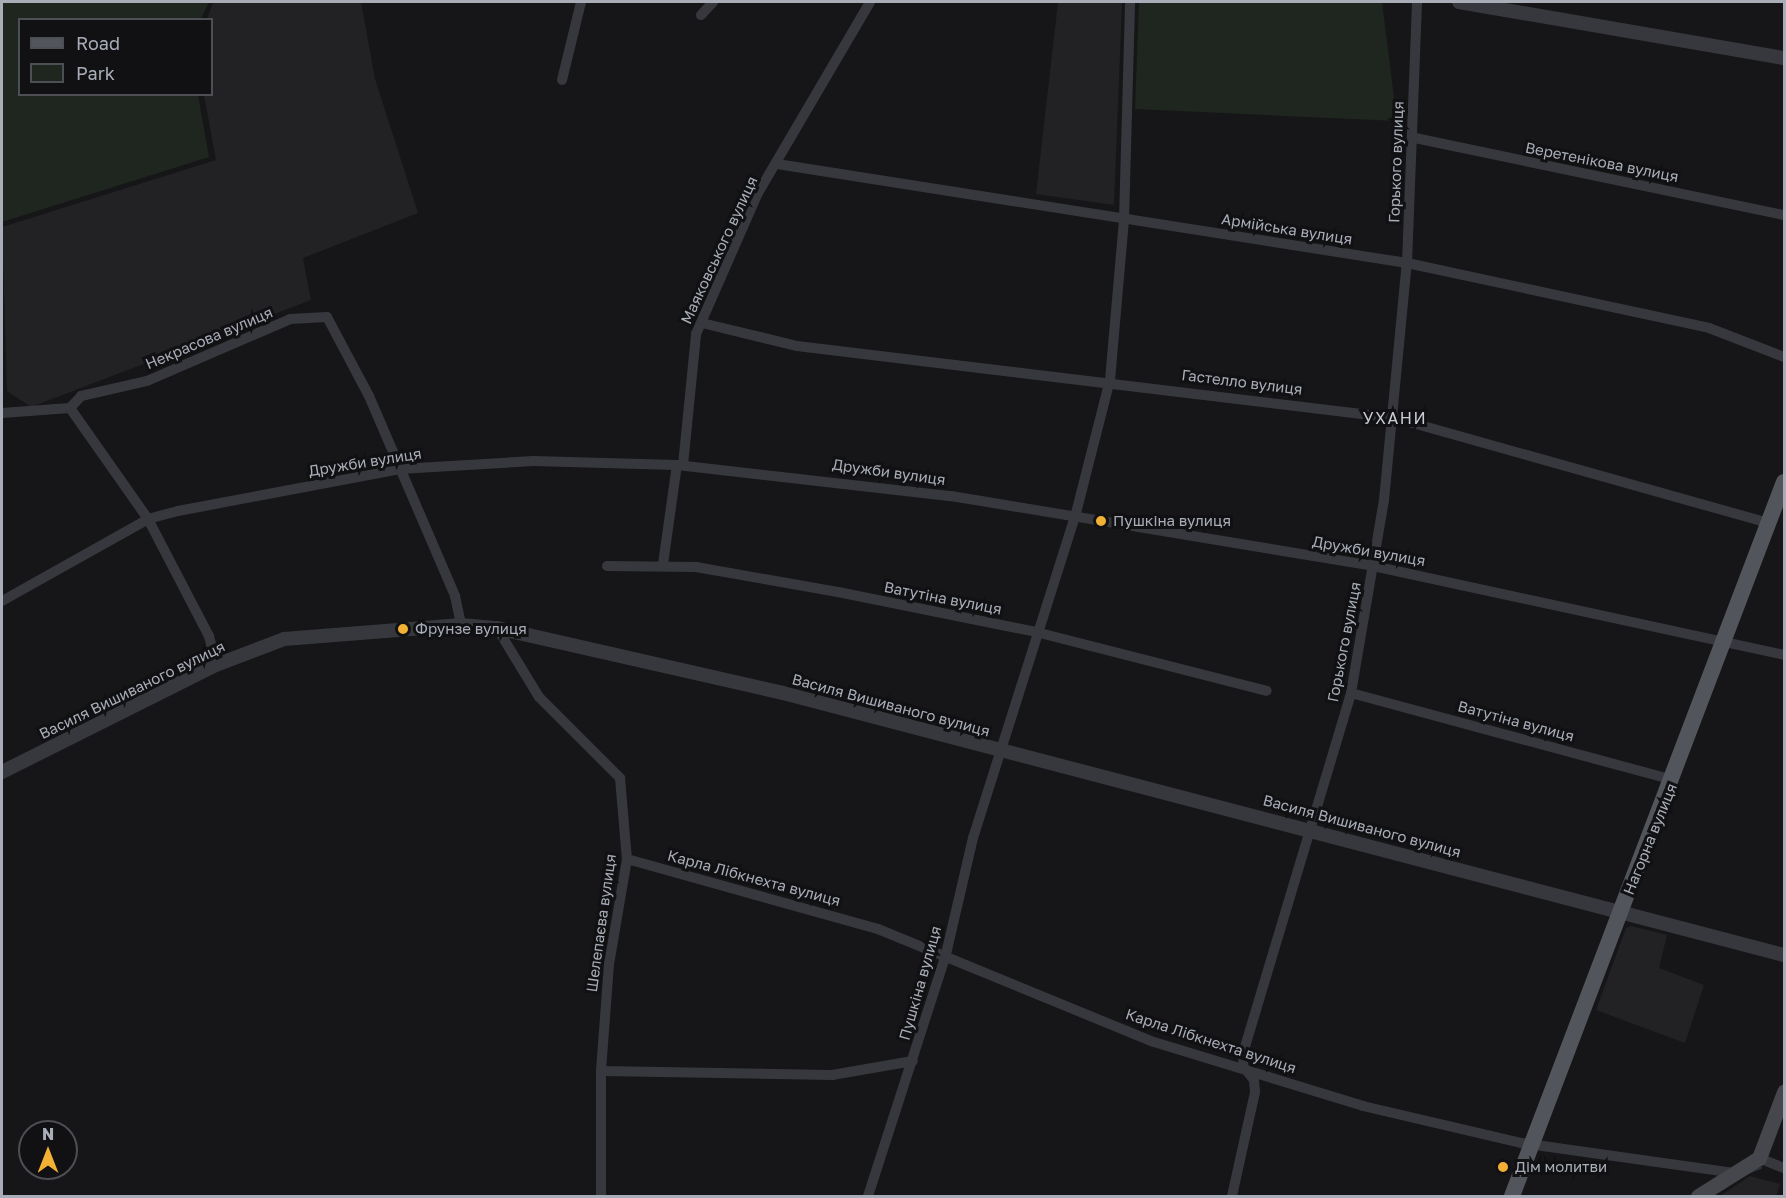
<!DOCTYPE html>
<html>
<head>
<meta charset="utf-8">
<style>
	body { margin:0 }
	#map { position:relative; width:1786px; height:1198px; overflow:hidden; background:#161618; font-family:"Golos Text",sans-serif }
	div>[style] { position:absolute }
	.built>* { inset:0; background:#222225 }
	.green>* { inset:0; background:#1e261f }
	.stream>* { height:2px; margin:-1px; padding:0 1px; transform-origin:1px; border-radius:1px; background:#2c353c }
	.minor>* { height:10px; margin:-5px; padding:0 5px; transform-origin:5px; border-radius:5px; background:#37383d }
	.tertiary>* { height:14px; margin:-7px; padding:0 7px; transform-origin:7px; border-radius:7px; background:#37383d }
	.secondary>* { height:15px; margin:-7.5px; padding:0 7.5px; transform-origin:7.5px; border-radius:7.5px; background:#45474d }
	.primary>* { height:16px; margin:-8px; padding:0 8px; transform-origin:8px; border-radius:8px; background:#53555c }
	.dots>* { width:16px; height:16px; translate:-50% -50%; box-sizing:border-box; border:3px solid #111113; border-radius:50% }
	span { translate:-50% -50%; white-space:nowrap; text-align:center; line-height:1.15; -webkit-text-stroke:6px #111113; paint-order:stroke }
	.street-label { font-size:15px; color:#a8adb8 }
	.poi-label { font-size:15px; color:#a8adb8 }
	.left { translate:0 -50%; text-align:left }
	.neighbourhood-label { font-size:16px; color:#c9ccd4; letter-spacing:1.5px }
	.frame { position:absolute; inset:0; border:3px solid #a8adb8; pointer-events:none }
	.legend { position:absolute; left:18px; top:18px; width:195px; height:78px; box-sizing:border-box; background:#111113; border:2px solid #4d4f55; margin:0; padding:8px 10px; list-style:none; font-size:18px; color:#a8adb8 }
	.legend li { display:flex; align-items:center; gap:12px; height:30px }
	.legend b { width:30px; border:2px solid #4d4f55 }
	.north { position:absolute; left:18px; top:1120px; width:60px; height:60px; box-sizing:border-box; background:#111113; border:2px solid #4d4f55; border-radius:50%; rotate:0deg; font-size:16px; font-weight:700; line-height:24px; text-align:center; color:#a8adb8 }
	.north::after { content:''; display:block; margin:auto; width:21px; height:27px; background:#f2b134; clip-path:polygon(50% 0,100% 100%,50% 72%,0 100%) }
</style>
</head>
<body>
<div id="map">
	<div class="built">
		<div style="clip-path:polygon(213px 2px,361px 2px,375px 79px,418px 213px,303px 258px,311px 300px,31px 407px,7px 391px,2px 227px,216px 160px,204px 95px,212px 94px,212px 20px,207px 19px)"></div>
		<div style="clip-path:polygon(1058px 2px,1122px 2px,1114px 205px,1036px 194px)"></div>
		<div style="clip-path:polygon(1631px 926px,1667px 935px,1659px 968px,1704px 985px,1685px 1043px,1596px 1010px,1626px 928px)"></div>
		<div style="clip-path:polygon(1750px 1176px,1780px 1184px,1776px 1196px,1720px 1196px)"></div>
	</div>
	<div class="green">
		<div style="clip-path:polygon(2px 2px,209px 2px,201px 19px,20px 20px,20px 94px,198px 95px,209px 157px,2px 222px)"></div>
		<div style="clip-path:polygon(1139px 2px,1382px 2px,1397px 121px,1135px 109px)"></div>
	</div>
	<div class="stream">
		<div style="left:1750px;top:1172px;width:12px;rotate:-20deg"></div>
	</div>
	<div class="minor">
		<div style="left:701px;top:15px;width:18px;rotate:-47deg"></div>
		<div style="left:562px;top:80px;width:80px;rotate:-76.3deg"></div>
		<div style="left:1415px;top:138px;width:377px;rotate:11.8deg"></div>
		<div style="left:777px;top:164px;width:638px;rotate:8.93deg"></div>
		<div style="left:1407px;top:263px;width:309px;rotate:12.1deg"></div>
		<div style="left:1709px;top:328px;width:80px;rotate:21.1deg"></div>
		<div style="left:702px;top:323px;width:98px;rotate:13.6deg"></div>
		<div style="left:797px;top:346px;width:602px;rotate:6.87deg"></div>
		<div style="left:1395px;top:418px;width:388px;rotate:15.7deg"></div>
		<div style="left:70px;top:408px;width:136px;rotate:54.9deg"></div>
		<div style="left:148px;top:519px;width:132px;rotate:62.5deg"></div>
		<div style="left:209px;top:636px;width:30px;rotate:76deg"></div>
		<div style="left:2px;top:413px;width:68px;rotate:-4.2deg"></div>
		<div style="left:70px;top:408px;width:16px;rotate:-47deg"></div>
		<div style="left:81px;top:396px;width:68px;rotate:-12.8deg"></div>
		<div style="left:147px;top:381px;width:156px;rotate:-23.4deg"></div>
		<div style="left:290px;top:319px;width:37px;rotate:-3deg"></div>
		<div style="left:327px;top:317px;width:89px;rotate:62deg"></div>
		<div style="left:369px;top:396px;width:218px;rotate:66.7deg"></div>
		<div style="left:455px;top:596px;width:30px;rotate:78deg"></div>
		<div style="left:683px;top:465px;width:132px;rotate:-84.3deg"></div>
		<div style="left:696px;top:334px;width:154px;rotate:-66.3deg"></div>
		<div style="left:758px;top:193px;width:221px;rotate:-59.6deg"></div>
		<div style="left:663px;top:564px;width:100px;rotate:-82deg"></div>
		<div style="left:607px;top:566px;width:89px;rotate:0.6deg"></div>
		<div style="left:696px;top:567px;width:144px;rotate:10deg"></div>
		<div style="left:838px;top:592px;width:202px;rotate:11.4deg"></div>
		<div style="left:1036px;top:632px;width:238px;rotate:14.3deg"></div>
		<div style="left:2px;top:601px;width:167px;rotate:-29.3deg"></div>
		<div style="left:148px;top:519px;width:31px;rotate:-15deg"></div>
		<div style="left:178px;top:511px;width:226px;rotate:-10.7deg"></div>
		<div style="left:400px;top:469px;width:133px;rotate:-3.4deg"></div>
		<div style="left:533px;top:461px;width:144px;rotate:1.6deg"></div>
		<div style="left:677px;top:465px;width:276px;rotate:6.5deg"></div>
		<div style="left:951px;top:496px;width:428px;rotate:9.4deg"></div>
		<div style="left:1373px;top:566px;width:421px;rotate:12.2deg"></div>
		<div style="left:497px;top:628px;width:81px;rotate:58.7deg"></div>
		<div style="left:539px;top:697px;width:115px;rotate:45deg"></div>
		<div style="left:620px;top:778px;width:81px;rotate:85.1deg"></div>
		<div style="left:627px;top:859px;width:107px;rotate:99.7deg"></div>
		<div style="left:609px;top:964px;width:107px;rotate:94.3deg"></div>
		<div style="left:601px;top:1071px;width:125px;rotate:90deg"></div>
		<div style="left:1351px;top:693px;width:334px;rotate:15.1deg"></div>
		<div style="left:627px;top:859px;width:261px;rotate:15.6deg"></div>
		<div style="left:878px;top:929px;width:298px;rotate:22.3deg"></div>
		<div style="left:1154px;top:1042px;width:219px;rotate:17deg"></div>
		<div style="left:1363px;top:1106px;width:162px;rotate:13.2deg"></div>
		<div style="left:1521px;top:1143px;width:215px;rotate:8deg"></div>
		<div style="left:601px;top:1071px;width:231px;rotate:1deg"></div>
		<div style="left:832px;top:1075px;width:82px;rotate:-9.8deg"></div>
		<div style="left:1759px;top:1158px;width:27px;rotate:22deg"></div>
		<div style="left:868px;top:1196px;width:254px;rotate:-72.1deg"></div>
		<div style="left:946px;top:954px;width:119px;rotate:-76.9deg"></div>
		<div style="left:973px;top:838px;width:337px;rotate:-72.4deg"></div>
		<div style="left:1075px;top:517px;width:141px;rotate:-75.7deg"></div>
		<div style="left:1110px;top:380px;width:161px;rotate:-85deg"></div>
		<div style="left:1124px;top:220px;width:218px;rotate:-88.4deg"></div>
		<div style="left:1232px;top:1196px;width:107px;rotate:-77.5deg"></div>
		<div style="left:1255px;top:1092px;width:12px;rotate:-95deg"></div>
		<div style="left:1254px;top:1080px;width:18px;rotate:-128deg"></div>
		<div style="left:1243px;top:1066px;width:16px;rotate:-86deg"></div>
		<div style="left:1244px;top:1050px;width:373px;rotate:-73.3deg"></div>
		<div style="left:1351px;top:693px;width:196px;rotate:-80.3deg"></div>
		<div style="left:1384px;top:500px;width:238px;rotate:-84.5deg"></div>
		<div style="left:1407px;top:263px;width:261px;rotate:-87.8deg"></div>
	</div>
	<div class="tertiary">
		<div style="left:1459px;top:2px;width:330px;rotate:9.8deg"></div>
		<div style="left:2px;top:772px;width:239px;rotate:-26.6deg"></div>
		<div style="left:216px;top:665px;width:73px;rotate:-20.9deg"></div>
		<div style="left:284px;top:639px;width:178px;rotate:-4.5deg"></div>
		<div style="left:461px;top:625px;width:36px;rotate:5deg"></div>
		<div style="left:497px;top:628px;width:293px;rotate:12.8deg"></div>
		<div style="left:783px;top:693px;width:1035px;rotate:14.67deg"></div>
	</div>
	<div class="secondary">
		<div style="left:1698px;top:1196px;width:72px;rotate:-31.9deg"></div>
		<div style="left:1759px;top:1158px;width:71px;rotate:-69.3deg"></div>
	</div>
	<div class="primary">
		<div style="left:1512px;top:1196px;width:764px;rotate:-69.15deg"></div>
	</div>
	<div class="dots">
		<div style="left:1101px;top:521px;background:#f2b134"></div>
		<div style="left:403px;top:629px;background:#f2b134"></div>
		<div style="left:1503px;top:1167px;background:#f2b134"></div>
	</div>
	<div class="street-label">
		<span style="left:1396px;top:162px;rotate:-88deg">Горького вулиця</span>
		<span style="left:1602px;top:162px;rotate:11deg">Веретенікова вулиця</span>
		<span style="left:1287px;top:229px;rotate:9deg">Армійська вулиця</span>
		<span style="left:719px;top:250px;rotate:-65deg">Маяковського вулиця</span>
		<span style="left:209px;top:338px;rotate:-23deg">Некрасова вулиця</span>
		<span style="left:1242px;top:382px;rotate:7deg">Гастелло вулиця</span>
		<span style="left:365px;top:462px;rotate:-9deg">Дружби вулиця</span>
		<span style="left:889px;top:472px;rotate:8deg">Дружби вулиця</span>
		<span style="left:1369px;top:551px;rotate:10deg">Дружби вулиця</span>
		<span style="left:943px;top:598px;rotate:11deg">Ватутіна вулиця</span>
		<span style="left:1344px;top:642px;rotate:-79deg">Горького вулиця</span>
		<span style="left:132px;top:690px;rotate:-26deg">Василя Вишиваного вулиця</span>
		<span style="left:891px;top:705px;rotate:15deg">Василя Вишиваного вулиця</span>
		<span style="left:1516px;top:721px;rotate:15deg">Ватутіна вулиця</span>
		<span style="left:1362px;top:826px;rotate:15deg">Василя Вишиваного вулиця</span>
		<span style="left:1650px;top:839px;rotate:-68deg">Нагорна вулиця</span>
		<span style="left:754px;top:878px;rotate:15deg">Карла Лібкнехта вулиця</span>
		<span style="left:601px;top:923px;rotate:-82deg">Шелепаєва вулиця</span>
		<span style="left:920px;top:983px;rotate:-74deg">Пушкіна вулиця</span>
		<span style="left:1211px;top:1041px;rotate:18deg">Карла Лібкнехта вулиця</span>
	</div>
	<div class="poi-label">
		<span class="left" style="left:1113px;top:521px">Пушкіна вулиця</span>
		<span class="left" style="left:415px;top:629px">Фрунзе вулиця</span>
		<span class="left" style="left:1515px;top:1167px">Дім молитви</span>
	</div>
	<div class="neighbourhood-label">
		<span style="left:1395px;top:418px">УХАНИ</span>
	</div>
	<div class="frame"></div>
	<ul class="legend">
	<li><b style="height:8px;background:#53555c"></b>Road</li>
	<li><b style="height:16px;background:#1e261f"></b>Park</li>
	</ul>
	<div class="north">N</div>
</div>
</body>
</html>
